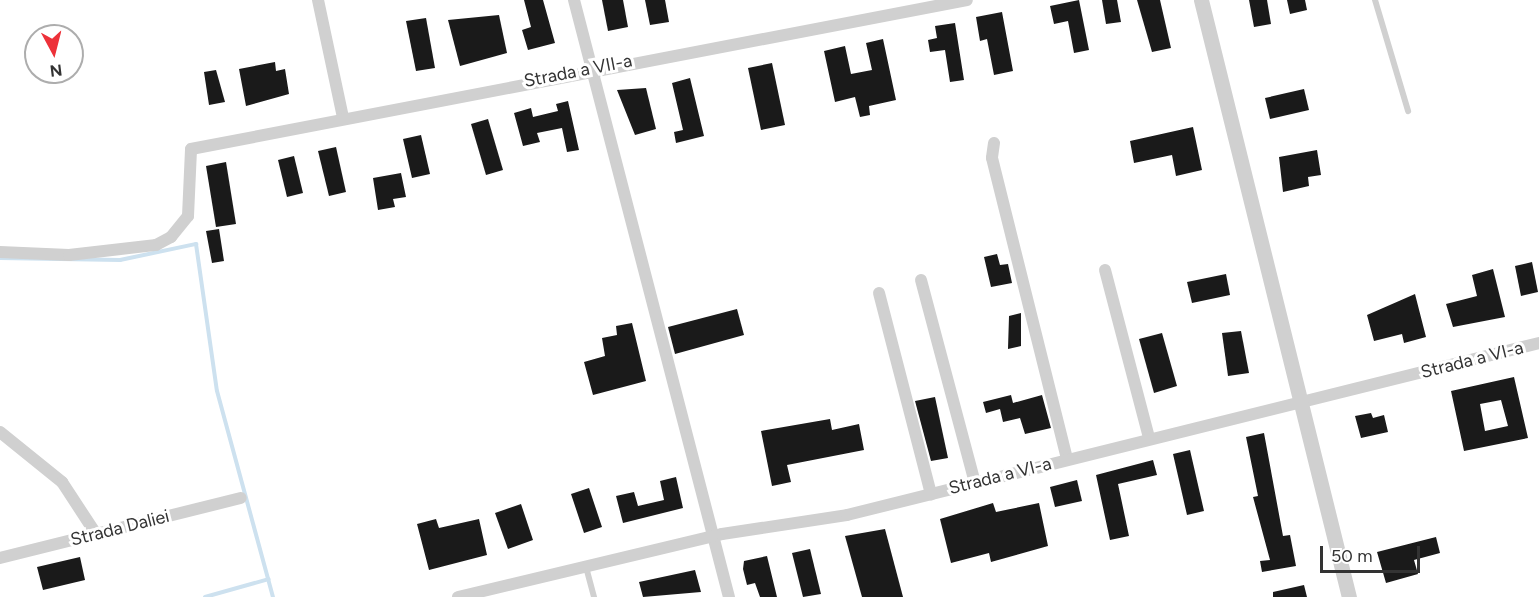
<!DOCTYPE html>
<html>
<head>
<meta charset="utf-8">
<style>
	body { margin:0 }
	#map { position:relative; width:1539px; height:597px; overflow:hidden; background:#fff; font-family:Figtree,sans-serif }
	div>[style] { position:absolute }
	.stream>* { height:4px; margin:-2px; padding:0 2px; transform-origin:2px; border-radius:2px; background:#cde1ef }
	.building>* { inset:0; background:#1a1a1a }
	.service>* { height:6px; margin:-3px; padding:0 3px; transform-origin:3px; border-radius:3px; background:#d0d0d0 }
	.minor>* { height:12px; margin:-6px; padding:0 6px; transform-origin:6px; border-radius:6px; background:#d0d0d0 }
	.tertiary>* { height:15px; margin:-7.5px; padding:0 7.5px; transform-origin:7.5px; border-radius:7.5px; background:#d0d0d0 }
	span { translate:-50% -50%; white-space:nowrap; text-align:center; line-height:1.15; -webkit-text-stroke:6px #fff; paint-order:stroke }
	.street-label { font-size:18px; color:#333 }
	.north { position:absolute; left:24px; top:24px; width:60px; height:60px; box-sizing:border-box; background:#fff; border:2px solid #adadad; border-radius:50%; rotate:173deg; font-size:16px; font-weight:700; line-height:24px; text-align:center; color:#333 }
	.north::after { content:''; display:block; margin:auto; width:21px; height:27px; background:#ed3139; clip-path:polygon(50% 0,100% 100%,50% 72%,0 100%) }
	.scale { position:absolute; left:1320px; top:546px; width:100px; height:27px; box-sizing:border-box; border:3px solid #333; border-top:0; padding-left:8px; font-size:18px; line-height:21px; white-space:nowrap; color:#333; -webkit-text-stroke:4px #fff; paint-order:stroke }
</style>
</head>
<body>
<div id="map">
	<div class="stream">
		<div style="left:0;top:258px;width:120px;rotate:1deg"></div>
		<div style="left:120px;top:260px;width:78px;rotate:-11.9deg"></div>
		<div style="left:196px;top:244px;width:148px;rotate:81.9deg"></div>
		<div style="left:217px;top:391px;width:213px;rotate:74.8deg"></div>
		<div style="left:205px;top:597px;width:66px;rotate:-15.7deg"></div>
	</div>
	<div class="building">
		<div style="clip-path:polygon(524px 0,543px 0,555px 43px,528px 50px,522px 30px,531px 27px)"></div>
		<div style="clip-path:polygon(602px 0,623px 0,628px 27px,608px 31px)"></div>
		<div style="clip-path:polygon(645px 0,665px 0,669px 22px,650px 25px)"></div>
		<div style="clip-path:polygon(1079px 0,1089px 50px,1074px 53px,1068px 21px,1054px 24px,1050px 6px)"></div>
		<div style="clip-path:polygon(1102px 0,1117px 0,1121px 22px,1106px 24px)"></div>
		<div style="clip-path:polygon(1137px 0,1160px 0,1171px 48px,1152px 52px)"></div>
		<div style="clip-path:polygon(1249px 0,1267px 0,1271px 24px,1254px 27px)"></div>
		<div style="clip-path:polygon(1287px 0,1305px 0,1307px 10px,1290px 14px)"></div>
		<div style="clip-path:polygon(1002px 12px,1013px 71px,994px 75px,987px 39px,980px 41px,976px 17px)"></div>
		<div style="clip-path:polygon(499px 15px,507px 53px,460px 66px,448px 20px)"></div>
		<div style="clip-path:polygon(426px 18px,435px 68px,416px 71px,406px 21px)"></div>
		<div style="clip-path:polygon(955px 23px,964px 80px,950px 82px,945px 50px,930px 52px,928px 40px,937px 38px,935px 26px)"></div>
		<div style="clip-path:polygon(883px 39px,896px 100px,869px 106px,870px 115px,860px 117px,855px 97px,835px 102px,824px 51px,845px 46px,851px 74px,872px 70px,866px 43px)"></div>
		<div style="clip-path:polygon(275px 62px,276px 71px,285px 69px,289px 94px,246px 106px,239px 69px)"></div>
		<div style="clip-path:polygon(772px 63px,785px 125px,761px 130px,748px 68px)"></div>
		<div style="clip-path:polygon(216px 70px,225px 102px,209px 105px,204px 72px)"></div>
		<div style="clip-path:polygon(690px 78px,704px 136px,676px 143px,674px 132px,683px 130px,672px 83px)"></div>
		<div style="clip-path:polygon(646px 88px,656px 129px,635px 135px,617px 90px)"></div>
		<div style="clip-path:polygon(1304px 89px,1309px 110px,1270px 119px,1265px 98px)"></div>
		<div style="clip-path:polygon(568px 101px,579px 150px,567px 152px,562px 128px,537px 133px,540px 142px,523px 146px,514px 113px,531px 108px,533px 117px,558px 111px,556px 104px)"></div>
		<div style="clip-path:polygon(488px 119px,503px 170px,486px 175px,471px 124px)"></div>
		<div style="clip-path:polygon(1193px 127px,1202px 170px,1176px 176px,1172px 155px,1134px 163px,1130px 141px)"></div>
		<div style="clip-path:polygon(421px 135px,430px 174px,412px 178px,403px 139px)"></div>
		<div style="clip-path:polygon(336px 147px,346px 192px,329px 196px,318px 151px)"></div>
		<div style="clip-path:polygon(1317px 150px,1321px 175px,1308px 177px,1309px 186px,1283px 192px,1279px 157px)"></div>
		<div style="clip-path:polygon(294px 156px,303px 193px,287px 197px,278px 160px)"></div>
		<div style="clip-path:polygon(226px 162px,236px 224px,216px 227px,206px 166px)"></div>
		<div style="clip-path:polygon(401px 173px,406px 197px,393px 199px,395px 207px,378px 210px,373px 178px)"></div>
		<div style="clip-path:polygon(219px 229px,224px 261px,212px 263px,206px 231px)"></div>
		<div style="clip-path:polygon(997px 254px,1000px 265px,1008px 264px,1012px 283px,991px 287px,984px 257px)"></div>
		<div style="clip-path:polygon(1532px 262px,1538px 292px,1521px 296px,1515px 266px)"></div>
		<div style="clip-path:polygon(1493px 269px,1505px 317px,1453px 327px,1446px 304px,1477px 296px,1472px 275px)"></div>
		<div style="clip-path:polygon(1226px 274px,1230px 295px,1192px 303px,1187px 282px)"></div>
		<div style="clip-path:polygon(1415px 294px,1426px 337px,1404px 343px,1402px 334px,1374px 341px,1367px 315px)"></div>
		<div style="clip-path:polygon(737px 309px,744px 335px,675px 354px,668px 327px)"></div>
		<div style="clip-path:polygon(1021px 313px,1021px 346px,1008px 349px,1009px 316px)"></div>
		<div style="clip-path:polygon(632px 323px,646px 381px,593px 395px,584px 362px,605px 356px,602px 338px,617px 335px,616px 326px)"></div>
		<div style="clip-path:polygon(1241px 331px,1249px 373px,1228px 376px,1222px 333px)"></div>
		<div style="clip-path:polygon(1162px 333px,1177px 386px,1154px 393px,1139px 339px)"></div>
		<div style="clip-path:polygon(evenodd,1514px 377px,1528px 438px,1464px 451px,1451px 391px,1514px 377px,1501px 400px,1508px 426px,1485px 431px,1480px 404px,1501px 400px)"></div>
		<div style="clip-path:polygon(1011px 395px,1013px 403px,1042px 395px,1051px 428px,1025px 434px,1020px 418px,1003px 422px,1000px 409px,986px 413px,983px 402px)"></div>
		<div style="clip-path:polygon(935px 397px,948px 458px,931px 461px,915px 401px)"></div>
		<div style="clip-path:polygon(1371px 413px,1373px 418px,1384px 415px,1388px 432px,1361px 438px,1355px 416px)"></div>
		<div style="clip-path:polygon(830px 419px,832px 430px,859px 424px,864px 450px,787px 465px,791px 482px,772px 486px,761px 431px)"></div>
		<div style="clip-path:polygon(1264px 433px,1283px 536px,1290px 535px,1296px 566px,1262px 572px,1260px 561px,1270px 560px,1253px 497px,1258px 496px,1246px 437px)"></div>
		<div style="clip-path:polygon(1190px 450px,1204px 511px,1187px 515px,1173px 454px)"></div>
		<div style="clip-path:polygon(1153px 460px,1157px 475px,1118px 484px,1129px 536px,1110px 540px,1096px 475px)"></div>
		<div style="clip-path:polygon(676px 477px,683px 508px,623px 523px,616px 496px,634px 492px,638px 506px,664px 500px,660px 481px)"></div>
		<div style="clip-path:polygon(1077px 480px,1082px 501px,1055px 507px,1050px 487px)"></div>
		<div style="clip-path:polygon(589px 488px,602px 527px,584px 533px,571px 494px)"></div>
		<div style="clip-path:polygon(993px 503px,996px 512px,1039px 503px,1048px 546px,991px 562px,989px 553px,951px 563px,940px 519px)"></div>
		<div style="clip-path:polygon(521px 504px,533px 540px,508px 549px,495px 513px)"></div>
		<div style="clip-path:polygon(436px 519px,439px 528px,479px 519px,487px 555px,429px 570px,417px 524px)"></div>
		<div style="clip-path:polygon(885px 529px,903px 597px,862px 597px,845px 536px)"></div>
		<div style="clip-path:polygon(1436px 537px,1440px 553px,1414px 560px,1418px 574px,1386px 583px,1377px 552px)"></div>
		<div style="clip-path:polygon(810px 549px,821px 594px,803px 597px,792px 553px)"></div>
		<div style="clip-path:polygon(767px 556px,777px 597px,760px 597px,755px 583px,747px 585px,743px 569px,744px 561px)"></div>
		<div style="clip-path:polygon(80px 557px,85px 580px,43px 590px,37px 567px)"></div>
		<div style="clip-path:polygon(695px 570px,701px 592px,643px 597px,639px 582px)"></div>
		<div style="clip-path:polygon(1304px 585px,1307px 597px,1273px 597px,1273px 592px)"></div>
	</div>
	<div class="service">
		<div style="left:1375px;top:0;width:116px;rotate:73.4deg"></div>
		<div style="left:586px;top:567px;width:31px;rotate:75deg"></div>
	</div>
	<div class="minor">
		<div style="left:318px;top:0;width:121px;rotate:78deg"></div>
		<div style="left:574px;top:0;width:617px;rotate:75.45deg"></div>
		<div style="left:994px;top:143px;width:15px;rotate:98deg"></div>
		<div style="left:992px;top:158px;width:310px;rotate:76deg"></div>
		<div style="left:0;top:252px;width:69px;rotate:2.5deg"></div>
		<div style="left:69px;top:255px;width:88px;rotate:-6.6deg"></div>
		<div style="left:156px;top:245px;width:17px;rotate:-28deg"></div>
		<div style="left:171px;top:237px;width:27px;rotate:-51deg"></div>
		<div style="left:188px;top:216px;width:67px;rotate:-87.4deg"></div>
		<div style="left:191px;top:149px;width:790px;rotate:-10.87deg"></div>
		<div style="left:1105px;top:270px;width:174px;rotate:75.3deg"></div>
		<div style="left:921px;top:280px;width:210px;rotate:75.1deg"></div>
		<div style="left:879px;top:293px;width:208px;rotate:75.5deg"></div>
		<div style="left:0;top:432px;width:80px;rotate:38.9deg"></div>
		<div style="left:62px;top:482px;width:62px;rotate:56.8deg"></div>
		<div style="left:0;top:558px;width:248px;rotate:-14deg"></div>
		<div style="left:458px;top:597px;width:271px;rotate:-13.4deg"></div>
		<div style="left:722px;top:534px;width:126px;rotate:-8.6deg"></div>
		<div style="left:847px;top:515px;width:713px;rotate:-13.96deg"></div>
	</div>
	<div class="tertiary">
		<div style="left:1201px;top:0;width:615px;rotate:76.08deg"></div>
	</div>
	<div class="street-label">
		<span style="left:578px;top:71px;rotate:-11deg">Strada a VII-a</span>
		<span style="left:1472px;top:360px;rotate:-14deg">Strada a VI-a</span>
		<span style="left:1000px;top:476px;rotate:-14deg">Strada a VI-a</span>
		<span style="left:120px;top:528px;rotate:-14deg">Strada Daliei</span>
	</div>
	<div class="north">N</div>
	<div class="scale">50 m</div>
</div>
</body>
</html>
